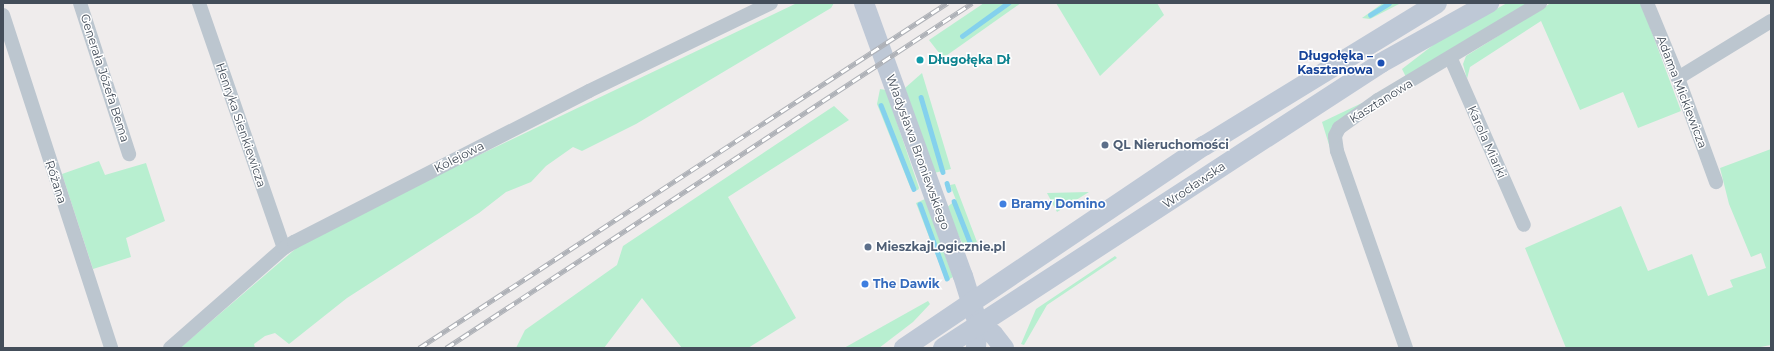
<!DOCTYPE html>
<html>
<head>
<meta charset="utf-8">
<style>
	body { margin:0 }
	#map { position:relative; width:1774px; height:351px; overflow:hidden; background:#efecec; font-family:Montserrat,sans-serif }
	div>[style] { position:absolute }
	.green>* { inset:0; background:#b8efd0 }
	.stream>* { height:4.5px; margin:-2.25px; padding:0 2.25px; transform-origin:2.25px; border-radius:2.25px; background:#84d1ed }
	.street>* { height:14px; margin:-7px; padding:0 7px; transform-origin:7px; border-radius:7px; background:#bcc6cf }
	.secondary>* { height:20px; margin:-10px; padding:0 10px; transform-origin:10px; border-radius:10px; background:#bec8d6 }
	.rail>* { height:4.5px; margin-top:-2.25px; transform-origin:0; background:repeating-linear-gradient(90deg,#fff 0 9px,#aeb1b7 0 18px); box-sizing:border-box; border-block:1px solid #aeb1b7 }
	.dots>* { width:11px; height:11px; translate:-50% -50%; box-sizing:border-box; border:2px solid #fff; border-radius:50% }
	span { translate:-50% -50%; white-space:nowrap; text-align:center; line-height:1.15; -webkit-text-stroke:3px #fff; paint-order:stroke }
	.transit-label { font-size:12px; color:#164399; font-weight:700 }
	.right { translate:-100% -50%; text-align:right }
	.culture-label { font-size:12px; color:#0d838f; font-weight:700 }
	.left { translate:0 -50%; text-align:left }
	.street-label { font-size:12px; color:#444e5a }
	.service-label { font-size:12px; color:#4e5e75; font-weight:700 }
	.shop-label { font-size:12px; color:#366cbe; font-weight:700 }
	.frame { position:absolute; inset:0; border:4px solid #444e5a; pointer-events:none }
</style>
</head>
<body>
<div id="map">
	<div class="green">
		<div style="clip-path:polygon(797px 3px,834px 3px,831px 8px,636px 124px,582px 151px,573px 147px,546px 166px,531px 182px,506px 192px,479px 213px,347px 298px,289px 344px,275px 333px,265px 336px,254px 344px,255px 348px,180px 348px,300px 245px,408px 189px)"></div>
		<div style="clip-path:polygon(984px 3px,1021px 3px,943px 58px,929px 40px)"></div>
		<div style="clip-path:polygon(1056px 3px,1157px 3px,1164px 15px,1100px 76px)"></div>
		<div style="clip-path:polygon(1383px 3px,1401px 3px,1370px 19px,1362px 18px)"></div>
		<div style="clip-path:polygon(1507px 3px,1528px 3px,1406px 77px,1402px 69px,1437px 42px)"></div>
		<div style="clip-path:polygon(1551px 3px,1641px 3px,1681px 111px,1638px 128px,1623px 92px,1580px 110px,1541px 21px,1470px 67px,1467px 79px,1463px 64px,1466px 56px)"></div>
		<div style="clip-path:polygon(922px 73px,951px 169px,934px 173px,905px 88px)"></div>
		<div style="clip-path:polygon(880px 89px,886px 90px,919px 188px,918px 190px,911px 189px,877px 104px)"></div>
		<div style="clip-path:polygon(1362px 103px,1330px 148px,1322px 122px)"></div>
		<div style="clip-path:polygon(834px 106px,849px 120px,728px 197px,796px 318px,748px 348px,682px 348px,642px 298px,604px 348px,516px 348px,525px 330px,617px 265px,623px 246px)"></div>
		<div style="clip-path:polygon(1771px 149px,1771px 345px,1755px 348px,1566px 348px,1525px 248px,1621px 206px,1648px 271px,1692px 254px,1708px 296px,1733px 287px,1730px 280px,1766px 268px,1761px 253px,1751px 257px,1729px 204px,1720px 168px)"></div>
		<div style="clip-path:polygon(99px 161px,105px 175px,146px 163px,165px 221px,126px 238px,131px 257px,93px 269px,62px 174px)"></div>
		<div style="clip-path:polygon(955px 184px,977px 242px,972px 244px,964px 245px,961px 241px,946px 208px,956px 200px,950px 185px)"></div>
		<div style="clip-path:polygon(1089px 192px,1057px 212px,1047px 193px)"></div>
		<div style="clip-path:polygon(925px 199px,953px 277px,946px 281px,916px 203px)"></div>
		<div style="clip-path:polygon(1115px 256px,1117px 258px,1047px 305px,1024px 345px,1021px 344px,1036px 309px)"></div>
		<div style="clip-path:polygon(928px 301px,930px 304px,913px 322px,879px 348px,844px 348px)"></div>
	</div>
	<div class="stream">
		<div style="left:1370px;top:15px;width:22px;rotate:-32deg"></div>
		<div style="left:962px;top:36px;width:57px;rotate:-35.7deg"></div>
		<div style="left:921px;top:97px;width:78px;rotate:73.7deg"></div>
		<div style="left:881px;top:105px;width:90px;rotate:68.6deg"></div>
		<div style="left:947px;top:183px;width:7px;rotate:74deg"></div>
		<div style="left:954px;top:201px;width:44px;rotate:68.7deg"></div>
		<div style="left:920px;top:204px;width:79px;rotate:70deg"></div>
	</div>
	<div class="street">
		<div style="left:80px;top:3px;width:159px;rotate:72deg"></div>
		<div style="left:199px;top:3px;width:259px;rotate:70.9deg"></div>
		<div style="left:1647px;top:3px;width:81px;rotate:67.5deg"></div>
		<div style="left:1678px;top:78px;width:111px;rotate:69.9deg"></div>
		<div style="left:3px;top:15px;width:350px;rotate:72deg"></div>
		<div style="left:1451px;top:59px;width:181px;rotate:66.3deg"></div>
		<div style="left:1678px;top:78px;width:109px;rotate:-31.5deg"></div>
		<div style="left:170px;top:348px;width:152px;rotate:-41.3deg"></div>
		<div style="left:284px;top:248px;width:12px;rotate:-31deg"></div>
		<div style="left:294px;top:242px;width:331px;rotate:-27.1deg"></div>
		<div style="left:589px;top:91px;width:202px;rotate:-25.8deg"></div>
		<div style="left:1406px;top:348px;width:209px;rotate:-109.3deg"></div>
		<div style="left:1337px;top:151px;width:15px;rotate:-98deg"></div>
		<div style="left:1335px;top:136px;width:9px;rotate:-63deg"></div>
		<div style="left:1339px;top:128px;width:48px;rotate:-35.7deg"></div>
		<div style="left:1378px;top:100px;width:189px;rotate:-30.9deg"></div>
	</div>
	<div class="secondary">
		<div style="left:864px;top:3px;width:290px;rotate:70.1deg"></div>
		<div style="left:963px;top:276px;width:50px;rotate:72.6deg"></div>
		<div style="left:978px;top:324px;width:24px;rotate:95deg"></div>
		<div style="left:978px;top:324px;width:18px;rotate:34deg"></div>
		<div style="left:993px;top:334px;width:18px;rotate:52deg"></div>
		<div style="left:904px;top:348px;width:362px;rotate:-34deg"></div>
		<div style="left:1204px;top:146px;width:273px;rotate:-31.5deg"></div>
		<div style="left:943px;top:348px;width:523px;rotate:-33.05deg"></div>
		<div style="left:1381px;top:63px;width:124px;rotate:-29.1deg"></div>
	</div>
	<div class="rail">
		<div style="left:419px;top:348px;width:631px;rotate:-33.16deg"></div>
		<div style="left:446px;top:348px;width:629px;rotate:-33.26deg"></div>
	</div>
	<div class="dots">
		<div style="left:920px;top:60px;background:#0f9aa8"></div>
		<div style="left:1381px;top:63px;background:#1a4fb4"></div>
		<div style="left:1105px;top:145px;background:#5c6f8a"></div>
		<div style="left:1003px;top:204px;background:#3f7fe0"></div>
		<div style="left:868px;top:247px;background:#5c6f8a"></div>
		<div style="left:865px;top:284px;background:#3f7fe0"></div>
	</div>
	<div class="transit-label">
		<span class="right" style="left:1373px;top:63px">Długołęka –<br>Kasztanowa</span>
	</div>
	<div class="culture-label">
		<span class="left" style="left:928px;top:60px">Długołęka Dł</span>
	</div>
	<div class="street-label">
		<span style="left:105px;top:78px;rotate:72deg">Generała Józefa Bema</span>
		<span style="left:1682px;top:92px;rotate:69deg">Adama Mickiewicza</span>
		<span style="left:1381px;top:101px;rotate:-32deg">Kasztanowa</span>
		<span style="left:241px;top:125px;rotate:71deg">Henryka Sienkiewicza</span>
		<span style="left:1487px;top:142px;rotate:66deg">Karola Miarki</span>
		<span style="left:918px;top:152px;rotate:70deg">Władysława Broniewskiego</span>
		<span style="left:459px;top:157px;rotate:-27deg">Kolejowa</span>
		<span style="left:56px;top:182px;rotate:72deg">Różana</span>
		<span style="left:1194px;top:185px;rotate:-34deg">Wrocławska</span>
	</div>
	<div class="service-label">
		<span class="left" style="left:1113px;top:145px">QL Nieruchomości</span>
		<span class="left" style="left:876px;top:247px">MieszkajLogicznie.pl</span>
	</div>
	<div class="shop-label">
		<span class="left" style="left:1011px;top:204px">Bramy Domino</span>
		<span class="left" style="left:873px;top:284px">The Dawik</span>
	</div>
	<div class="frame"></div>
</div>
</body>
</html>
